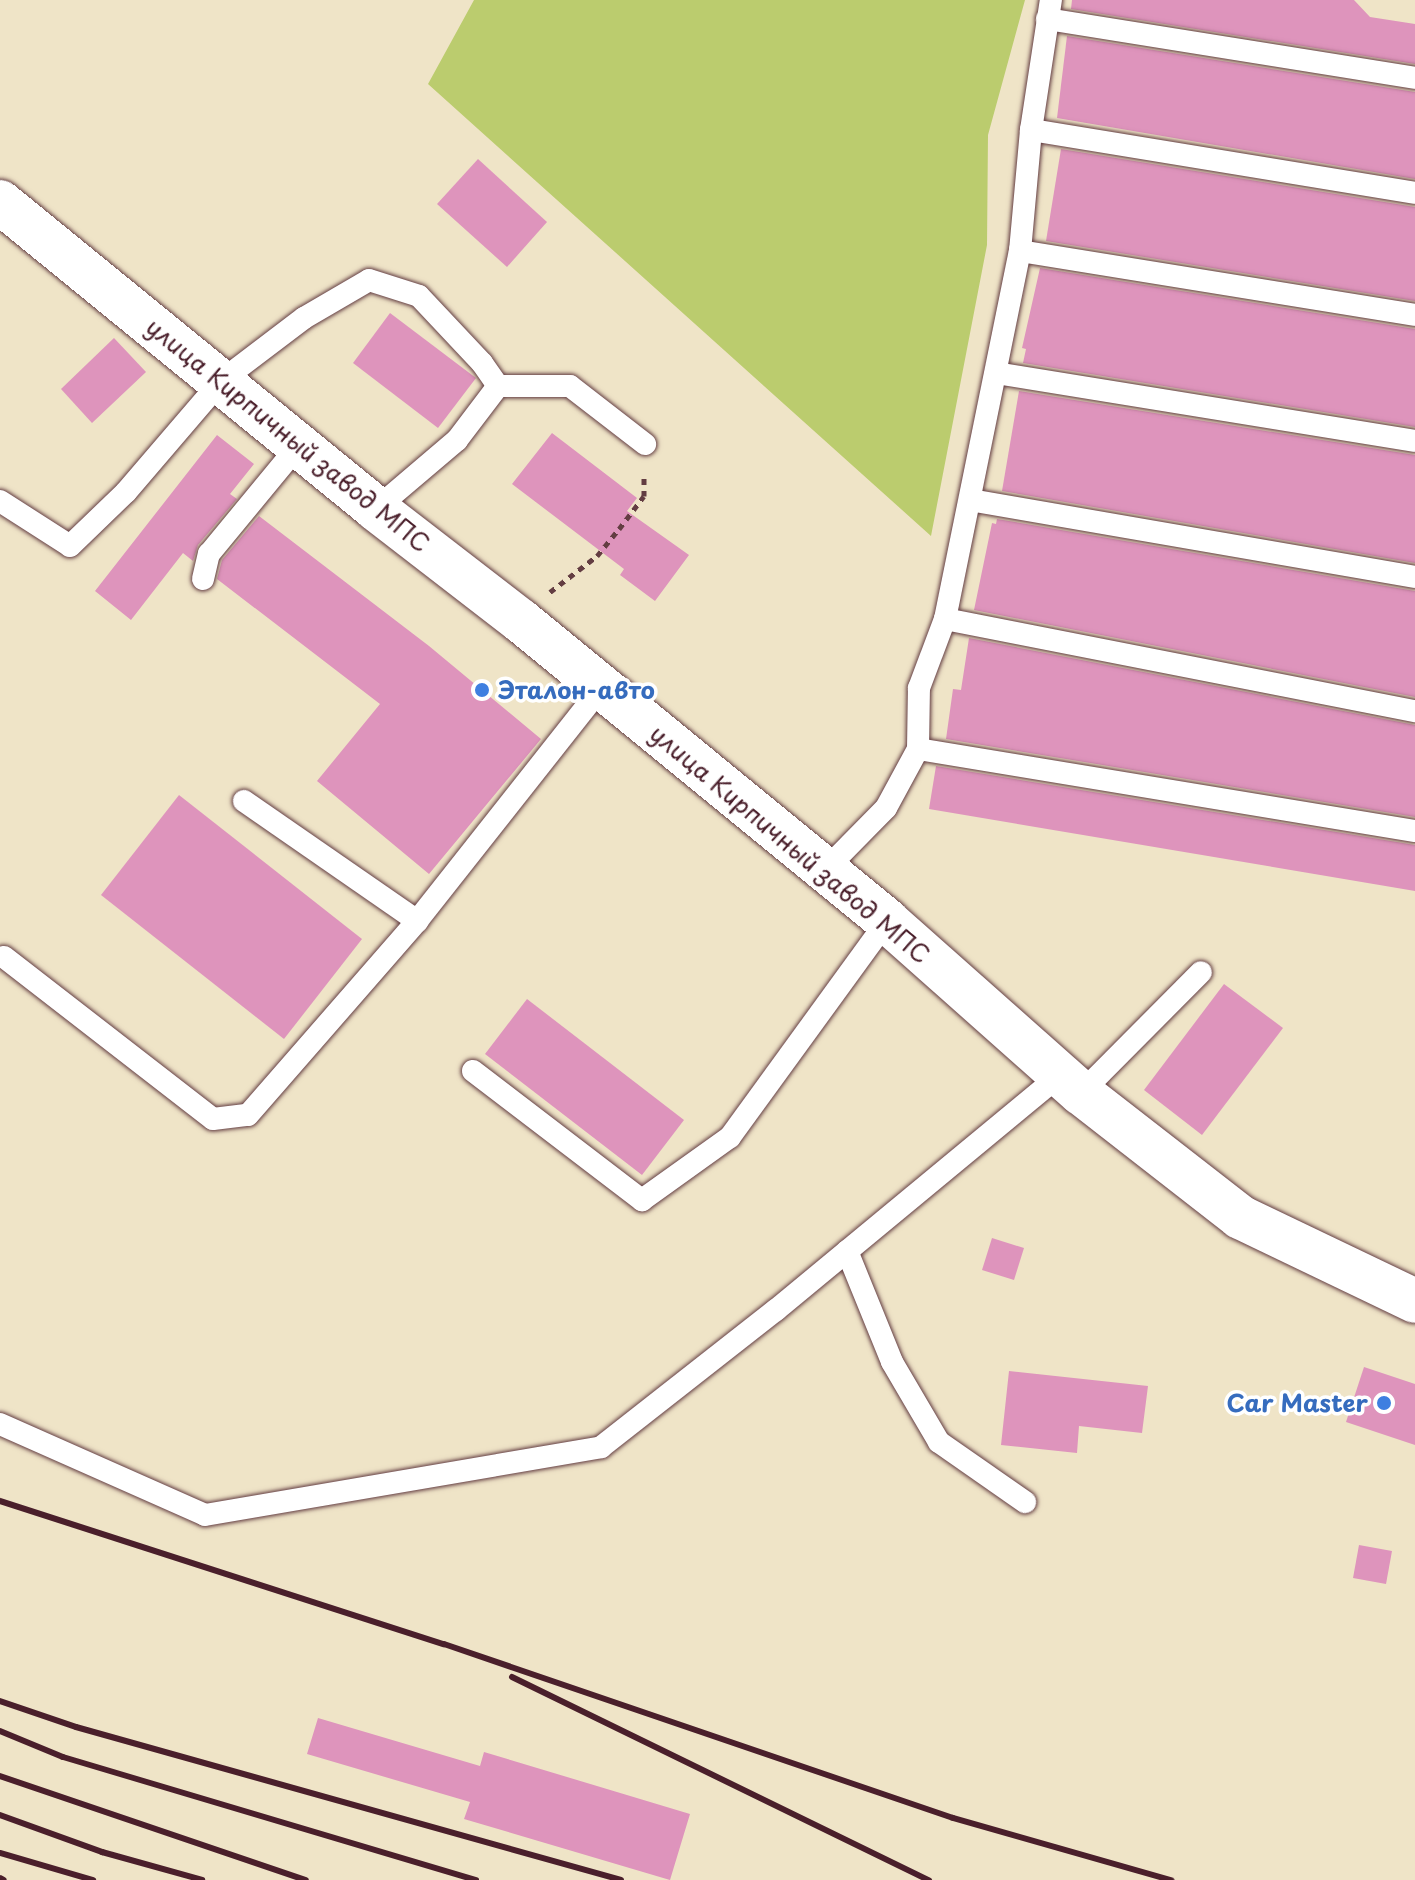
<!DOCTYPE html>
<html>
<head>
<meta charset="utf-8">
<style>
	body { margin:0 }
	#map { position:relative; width:1415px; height:1880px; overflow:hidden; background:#efe4c7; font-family:"Playpen Sans",sans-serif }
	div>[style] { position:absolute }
	.green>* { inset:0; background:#bbcc6e }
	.building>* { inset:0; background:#de94bc }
	.path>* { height:5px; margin-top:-2.5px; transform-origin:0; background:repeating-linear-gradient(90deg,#633d42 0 6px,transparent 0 12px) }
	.roads { filter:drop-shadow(0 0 2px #633d42) drop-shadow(0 0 2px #633d42) }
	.service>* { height:22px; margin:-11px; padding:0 11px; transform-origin:11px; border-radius:11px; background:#fff }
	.minor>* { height:44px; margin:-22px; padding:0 22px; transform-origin:22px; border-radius:22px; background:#fff }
	.rail>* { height:6px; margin:-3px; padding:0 3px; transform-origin:3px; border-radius:3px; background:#4a1f2b }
	.dots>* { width:22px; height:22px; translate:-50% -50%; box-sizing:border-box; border:4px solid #fff; border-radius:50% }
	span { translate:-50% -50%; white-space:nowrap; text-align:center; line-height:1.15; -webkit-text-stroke:7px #fff; paint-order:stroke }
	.street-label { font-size:24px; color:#4a1f2b }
	.shop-label { font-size:24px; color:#366cbe; font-weight:700 }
	.left { translate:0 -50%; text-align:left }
	.right { translate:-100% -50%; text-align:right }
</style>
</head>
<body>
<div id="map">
	<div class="green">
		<div style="clip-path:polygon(474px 0,1025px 0,988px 135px,987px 245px,931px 536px,428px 84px)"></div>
	</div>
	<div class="building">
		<div style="clip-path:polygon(1072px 0,1354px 0,1370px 17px,1415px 24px,1415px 64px,1071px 9px)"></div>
		<div style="clip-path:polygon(1067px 36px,1415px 92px,1415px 179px,1057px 118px)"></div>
		<div style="clip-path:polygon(1061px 149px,1415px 207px,1415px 301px,1046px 241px)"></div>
		<div style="clip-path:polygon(478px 159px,547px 222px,507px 267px,437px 204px)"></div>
		<div style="clip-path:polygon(1040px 268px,1415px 329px,1415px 427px,1023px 363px,1026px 349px,1022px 348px)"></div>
		<div style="clip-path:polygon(390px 313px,476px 378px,438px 428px,353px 363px)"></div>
		<div style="clip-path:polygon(114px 338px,146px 372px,92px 423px,61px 389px)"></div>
		<div style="clip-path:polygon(1019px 391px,1415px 455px,1415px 563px,1002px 491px)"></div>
		<div style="clip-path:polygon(552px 433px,637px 498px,627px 511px,689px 555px,655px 601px,620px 575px,624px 569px,512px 484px)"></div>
		<div style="clip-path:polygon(217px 435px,254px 464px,230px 494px,237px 499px,198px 545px,193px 561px,183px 553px,131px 620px,95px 591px)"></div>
		<div style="clip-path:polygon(259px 516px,429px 646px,541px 739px,429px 874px,317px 781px,380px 704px,217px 579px,222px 560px)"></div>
		<div style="clip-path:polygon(997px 519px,1415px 591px,1415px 697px,974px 610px,992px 523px,996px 524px)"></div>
		<div style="clip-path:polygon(969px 638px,1415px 725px,1415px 817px,946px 739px,953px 689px,961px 690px)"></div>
		<div style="clip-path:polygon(936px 766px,1415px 845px,1415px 891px,929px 809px)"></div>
		<div style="clip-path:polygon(179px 795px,362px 939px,284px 1039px,101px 895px)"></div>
		<div style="clip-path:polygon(1224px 984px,1283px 1028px,1202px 1135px,1144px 1090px)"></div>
		<div style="clip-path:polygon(527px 999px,684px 1120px,642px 1175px,485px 1054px)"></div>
		<div style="clip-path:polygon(992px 1238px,1024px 1248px,1014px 1280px,982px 1270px)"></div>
		<div style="clip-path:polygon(1364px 1367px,1415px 1384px,1415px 1445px,1346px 1422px)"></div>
		<div style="clip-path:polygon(1009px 1371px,1148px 1386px,1142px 1433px,1079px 1426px,1077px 1453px,1001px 1445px)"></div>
		<div style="clip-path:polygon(1359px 1545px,1392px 1551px,1386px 1584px,1353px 1578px)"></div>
		<div style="clip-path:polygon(318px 1718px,480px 1766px,484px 1752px,690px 1814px,670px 1880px,464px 1819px,470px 1802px,307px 1754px)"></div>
	</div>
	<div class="path">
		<div style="left:550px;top:592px;width:59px;rotate:-37.5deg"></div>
		<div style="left:597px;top:556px;width:35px;rotate:-51deg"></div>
		<div style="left:619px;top:529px;width:41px;rotate:-52.9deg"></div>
		<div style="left:644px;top:496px;width:23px;rotate:-90deg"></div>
	</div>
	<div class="roads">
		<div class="service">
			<div style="left:1047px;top:19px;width:373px;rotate:9.1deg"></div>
			<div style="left:1031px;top:130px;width:389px;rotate:9.3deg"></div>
			<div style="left:1020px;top:251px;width:400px;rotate:9.2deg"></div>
			<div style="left:996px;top:373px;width:424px;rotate:9.2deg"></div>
			<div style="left:498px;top:386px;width:72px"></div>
			<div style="left:570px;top:386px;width:95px;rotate:37.7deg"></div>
			<div style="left:970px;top:500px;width:452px;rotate:9.8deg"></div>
			<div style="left:0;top:501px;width:83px;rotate:32.7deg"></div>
			<div style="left:70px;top:546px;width:78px;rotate:-44deg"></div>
			<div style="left:126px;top:492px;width:146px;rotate:-49.4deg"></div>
			<div style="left:221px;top:381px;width:104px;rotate:-37.2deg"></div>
			<div style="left:304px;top:318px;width:75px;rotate:-30.3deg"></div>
			<div style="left:369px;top:280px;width:52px;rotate:17.7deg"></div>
			<div style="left:419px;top:296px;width:92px;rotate:46.8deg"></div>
			<div style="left:482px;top:363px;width:28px;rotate:55deg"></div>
			<div style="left:498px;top:386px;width:68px;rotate:127.2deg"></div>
			<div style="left:457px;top:440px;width:106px;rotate:139.6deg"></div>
			<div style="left:203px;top:579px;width:26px;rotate:-77deg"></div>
			<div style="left:209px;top:554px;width:141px;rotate:-50.5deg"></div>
			<div style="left:945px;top:619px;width:479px;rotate:11.1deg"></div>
			<div style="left:918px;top:749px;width:504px;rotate:9.37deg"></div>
			<div style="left:244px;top:801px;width:211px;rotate:34.7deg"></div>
			<div style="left:825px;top:870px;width:87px;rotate:-45.5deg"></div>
			<div style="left:886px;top:808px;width:67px;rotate:-61.5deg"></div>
			<div style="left:918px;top:749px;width:61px;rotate:-89.1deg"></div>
			<div style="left:919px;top:688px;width:74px;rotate:-69.4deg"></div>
			<div style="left:945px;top:619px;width:376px;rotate:-78.5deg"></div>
			<div style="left:1020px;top:251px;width:121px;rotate:-84.8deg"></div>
			<div style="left:1031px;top:130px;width:132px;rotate:-81.3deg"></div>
			<div style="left:4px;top:957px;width:264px;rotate:37.8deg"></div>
			<div style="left:213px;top:1119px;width:35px;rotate:-7deg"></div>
			<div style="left:248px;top:1115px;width:257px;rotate:-48.9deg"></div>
			<div style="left:417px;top:921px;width:298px;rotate:-51.7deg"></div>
			<div style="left:473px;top:1071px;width:213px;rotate:37.4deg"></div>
			<div style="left:642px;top:1200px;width:108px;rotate:-35.6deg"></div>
			<div style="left:730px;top:1137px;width:267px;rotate:-54deg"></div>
			<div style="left:1081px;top:1093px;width:170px;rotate:-45.2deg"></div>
			<div style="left:847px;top:1251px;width:120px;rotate:67.9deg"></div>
			<div style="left:892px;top:1362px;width:93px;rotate:59.6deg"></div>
			<div style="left:939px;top:1442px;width:105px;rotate:34.9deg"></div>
			<div style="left:0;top:1424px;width:224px;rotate:23.9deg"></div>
			<div style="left:205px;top:1515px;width:402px;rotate:-9.7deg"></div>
			<div style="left:601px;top:1447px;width:222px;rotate:-38.1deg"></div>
			<div style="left:776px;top:1310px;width:369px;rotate:-39.6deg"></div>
		</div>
		<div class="minor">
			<div style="left:0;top:202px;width:485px;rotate:39.2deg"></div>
			<div style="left:376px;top:509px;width:183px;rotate:37.7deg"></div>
			<div style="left:521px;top:621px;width:473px;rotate:39.3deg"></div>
			<div style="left:887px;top:921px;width:259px;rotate:41.6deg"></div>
			<div style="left:1081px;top:1093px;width:202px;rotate:37.9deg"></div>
			<div style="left:1240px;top:1217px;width:194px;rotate:25.6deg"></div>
		</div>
	</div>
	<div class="rail">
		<div style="left:0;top:1501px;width:466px;rotate:17.9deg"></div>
		<div style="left:444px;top:1644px;width:538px;rotate:18.87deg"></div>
		<div style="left:953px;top:1818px;width:227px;rotate:15.9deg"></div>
		<div style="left:512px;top:1677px;width:464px;rotate:26deg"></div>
		<div style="left:0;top:1701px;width:80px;rotate:18.9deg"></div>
		<div style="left:76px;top:1727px;width:566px;rotate:15.68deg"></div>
		<div style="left:0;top:1731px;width:68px;rotate:22.4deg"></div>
		<div style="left:63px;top:1757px;width:431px;rotate:16.6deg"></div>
		<div style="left:0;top:1776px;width:323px;rotate:18.8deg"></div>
		<div style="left:0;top:1815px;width:109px;rotate:19.9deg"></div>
		<div style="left:102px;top:1852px;width:104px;rotate:15.6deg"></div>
		<div style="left:0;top:1853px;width:97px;rotate:16.2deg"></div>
		<div style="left:0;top:1878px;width:4px;rotate:27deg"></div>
	</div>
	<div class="dots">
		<div style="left:482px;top:690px;background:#3f7fe0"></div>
		<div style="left:1384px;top:1403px;background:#3f7fe0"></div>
	</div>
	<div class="street-label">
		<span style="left:288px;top:435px;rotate:39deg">улица Кирпичный завод МПС</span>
		<span style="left:790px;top:844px;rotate:40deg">улица Кирпичный завод МПС</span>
	</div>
	<div class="shop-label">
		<span class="left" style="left:498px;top:690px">Эталон-авто</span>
		<span class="right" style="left:1368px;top:1403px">Car Master</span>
	</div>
</div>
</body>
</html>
